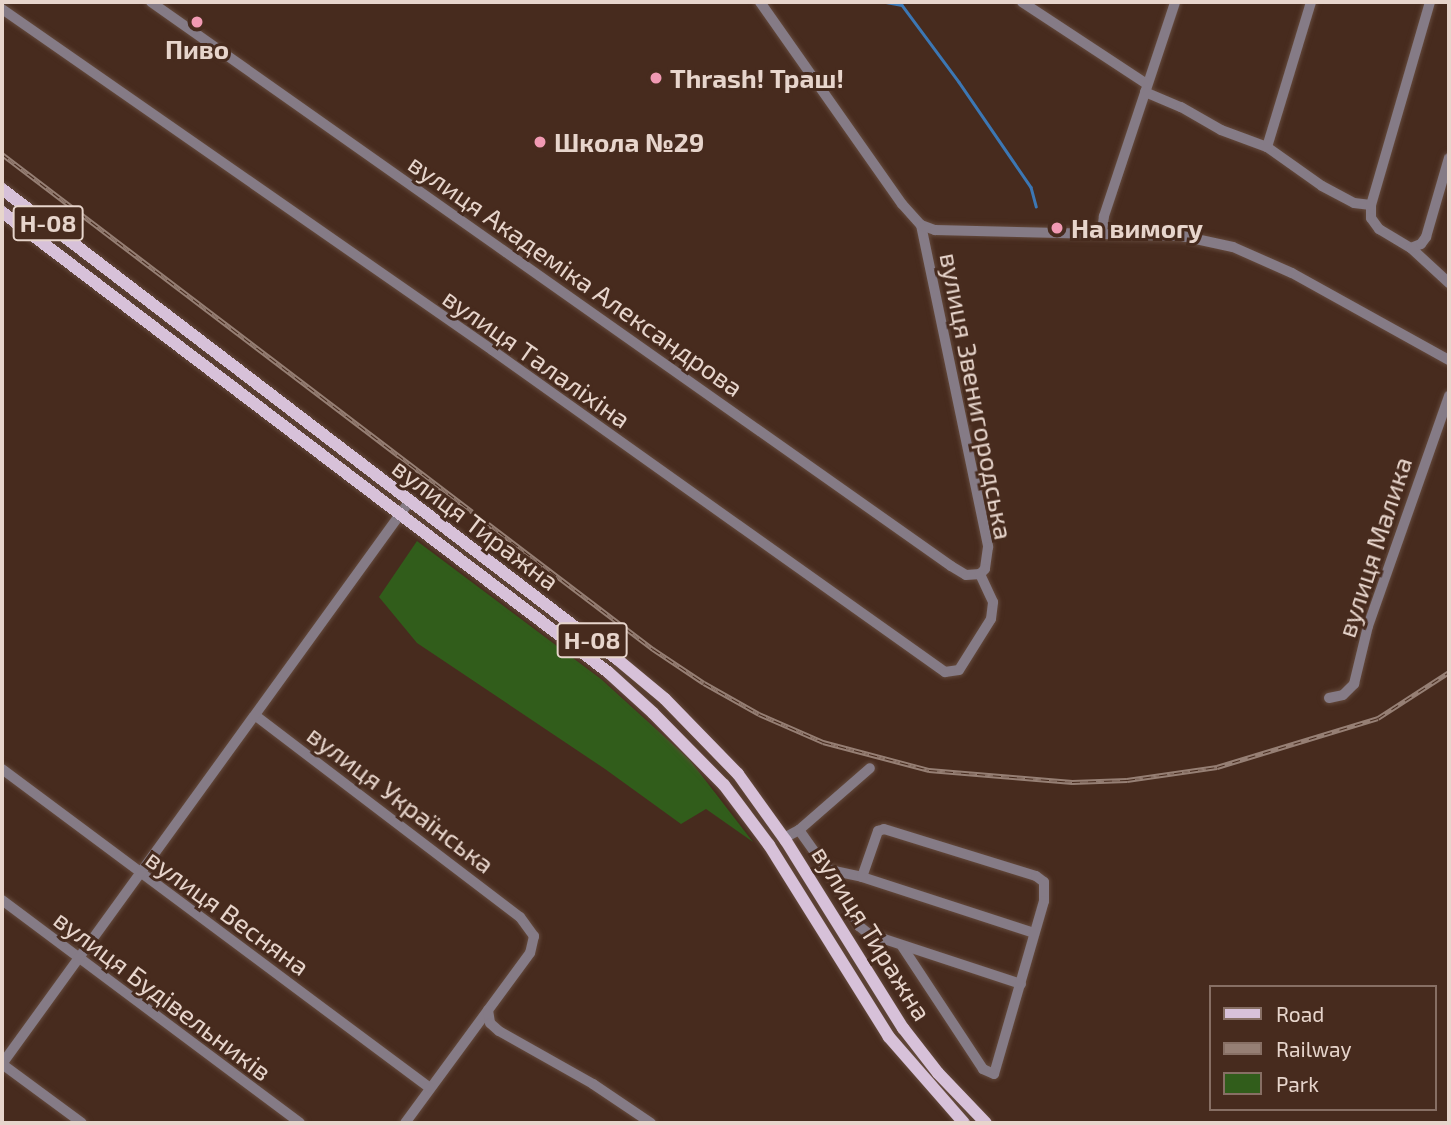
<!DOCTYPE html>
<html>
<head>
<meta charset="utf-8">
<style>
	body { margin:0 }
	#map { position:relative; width:1451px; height:1125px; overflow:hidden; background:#472b1e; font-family:"Exo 2",sans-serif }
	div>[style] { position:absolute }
	.green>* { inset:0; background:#315d1b }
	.stream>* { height:2.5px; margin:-1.25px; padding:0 1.25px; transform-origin:1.25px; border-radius:1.25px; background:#3c77b4 }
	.roads { filter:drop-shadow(0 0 2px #644a3d) drop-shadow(0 0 2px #644a3d) }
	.minor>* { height:10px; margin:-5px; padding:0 5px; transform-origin:5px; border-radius:5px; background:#857b86 }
	.major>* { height:12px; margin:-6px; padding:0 6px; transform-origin:6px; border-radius:6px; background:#d7c1d9 }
	.rail>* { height:5px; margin-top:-2.5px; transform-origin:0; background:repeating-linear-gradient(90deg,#472b1e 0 8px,#967f74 0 16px); box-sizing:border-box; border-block:2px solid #967f74 }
	.dots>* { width:19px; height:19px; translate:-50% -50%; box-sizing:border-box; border:4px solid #472b1e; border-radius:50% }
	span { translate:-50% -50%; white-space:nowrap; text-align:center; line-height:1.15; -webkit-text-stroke:6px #472b1e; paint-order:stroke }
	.shield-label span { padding:2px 5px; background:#472b1e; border:2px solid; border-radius:5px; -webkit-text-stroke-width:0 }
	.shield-label { font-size:24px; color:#e7d5cc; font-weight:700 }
	.poi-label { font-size:26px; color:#e7d5cc; font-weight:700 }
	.left { translate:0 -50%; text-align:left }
	.street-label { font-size:26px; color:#e7d5cc }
	.frame { position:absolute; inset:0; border:4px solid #e7d5cc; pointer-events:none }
	.legend { position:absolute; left:1209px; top:985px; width:228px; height:126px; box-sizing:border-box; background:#472b1e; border:2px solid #876f64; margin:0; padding:9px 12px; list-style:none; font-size:21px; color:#e7d5cc }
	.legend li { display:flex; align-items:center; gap:14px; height:35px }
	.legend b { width:35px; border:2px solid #876f64 }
</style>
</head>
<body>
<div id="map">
	<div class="green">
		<div style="clip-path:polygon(417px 541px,601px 679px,689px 759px,753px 842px,706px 809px,681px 824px,605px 769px,417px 643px,379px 597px)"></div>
	</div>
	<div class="stream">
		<div style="left:886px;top:2px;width:16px;rotate:11deg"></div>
		<div style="left:902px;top:5px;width:96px;rotate:53.5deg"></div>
		<div style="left:959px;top:82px;width:127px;rotate:55.6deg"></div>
		<div style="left:1031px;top:187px;width:20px;rotate:75deg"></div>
	</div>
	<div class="roads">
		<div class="minor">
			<div style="left:151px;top:2px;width:979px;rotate:35.18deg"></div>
			<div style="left:951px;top:566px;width:17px;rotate:31deg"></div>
			<div style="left:966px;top:575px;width:14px;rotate:-4deg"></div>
			<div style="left:760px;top:2px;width:247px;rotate:54.9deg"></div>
			<div style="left:902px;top:204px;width:28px;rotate:48deg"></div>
			<div style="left:921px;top:225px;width:329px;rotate:78.2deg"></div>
			<div style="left:988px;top:547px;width:22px;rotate:98deg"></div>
			<div style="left:985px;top:569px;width:7px;rotate:135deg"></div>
			<div style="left:1022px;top:2px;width:149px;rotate:33.3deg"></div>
			<div style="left:2px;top:9px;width:597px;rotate:34.83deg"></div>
			<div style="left:492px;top:350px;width:556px;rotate:35.41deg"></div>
			<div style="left:945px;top:672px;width:14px;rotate:-8deg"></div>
			<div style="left:959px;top:670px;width:60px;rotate:-57.9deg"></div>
			<div style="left:991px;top:619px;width:17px;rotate:-83deg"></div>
			<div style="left:993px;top:602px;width:31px;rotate:-115deg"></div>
			<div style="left:1145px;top:92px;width:39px;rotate:23deg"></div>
			<div style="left:1181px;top:107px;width:46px;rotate:29.9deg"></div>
			<div style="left:1221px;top:130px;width:49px;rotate:20.3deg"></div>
			<div style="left:1267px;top:147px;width:67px;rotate:35.3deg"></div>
			<div style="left:1322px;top:186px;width:36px;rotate:28deg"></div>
			<div style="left:1354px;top:203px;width:17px;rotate:7deg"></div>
			<div style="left:1371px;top:205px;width:13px;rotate:90deg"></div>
			<div style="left:1371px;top:218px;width:14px;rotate:54deg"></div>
			<div style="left:1379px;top:229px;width:37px;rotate:31deg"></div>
			<div style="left:1411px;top:248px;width:52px;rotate:42.6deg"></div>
			<div style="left:1267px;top:147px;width:152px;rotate:-73.1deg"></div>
			<div style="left:1371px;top:205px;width:211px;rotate:-73.8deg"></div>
			<div style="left:921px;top:225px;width:15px;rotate:20deg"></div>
			<div style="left:935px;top:230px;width:247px;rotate:1.4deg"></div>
			<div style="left:1182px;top:236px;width:52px;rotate:12.2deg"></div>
			<div style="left:1233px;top:247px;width:64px;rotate:23.8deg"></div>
			<div style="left:1292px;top:273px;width:179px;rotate:29deg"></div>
			<div style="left:1102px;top:232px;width:16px;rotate:-83deg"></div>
			<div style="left:1104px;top:216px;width:225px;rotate:-71.6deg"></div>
			<div style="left:1411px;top:248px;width:11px;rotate:-22deg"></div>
			<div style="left:1421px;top:244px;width:9px;rotate:-54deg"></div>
			<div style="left:1426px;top:237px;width:82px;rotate:-73.8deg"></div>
			<div style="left:1329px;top:698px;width:14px;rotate:-12deg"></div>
			<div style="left:1343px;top:695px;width:16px;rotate:-45deg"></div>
			<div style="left:1354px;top:684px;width:60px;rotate:-76.4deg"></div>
			<div style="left:1368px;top:626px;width:244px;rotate:-70.6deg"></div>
			<div style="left:256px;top:716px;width:332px;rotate:37.3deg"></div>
			<div style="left:520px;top:917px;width:24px;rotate:54deg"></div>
			<div style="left:534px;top:936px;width:17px;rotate:103deg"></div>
			<div style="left:530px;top:953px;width:211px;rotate:126.3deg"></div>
			<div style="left:2px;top:769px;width:534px;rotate:36.7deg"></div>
			<div style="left:799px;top:830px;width:64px;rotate:54.6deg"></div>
			<div style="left:836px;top:882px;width:50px;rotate:62.4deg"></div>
			<div style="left:859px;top:926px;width:13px;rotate:39deg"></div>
			<div style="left:869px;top:934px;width:160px;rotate:18.2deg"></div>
			<div style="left:784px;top:838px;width:17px;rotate:-28deg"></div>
			<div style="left:799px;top:830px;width:94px;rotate:-41.1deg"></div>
			<div style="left:825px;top:869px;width:38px;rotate:12deg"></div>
			<div style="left:862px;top:877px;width:181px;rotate:18deg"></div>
			<div style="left:862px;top:877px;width:49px;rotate:-70.8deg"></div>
			<div style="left:878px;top:831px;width:6px;rotate:-18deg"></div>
			<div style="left:884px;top:829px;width:159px;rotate:17.2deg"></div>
			<div style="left:1036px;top:876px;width:10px;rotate:37deg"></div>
			<div style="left:1044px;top:882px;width:19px;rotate:90deg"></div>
			<div style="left:1044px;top:901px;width:180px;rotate:106.1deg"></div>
			<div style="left:994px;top:1074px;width:12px;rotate:-156deg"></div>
			<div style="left:983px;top:1069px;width:147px;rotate:-123.4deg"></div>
			<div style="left:2px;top:900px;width:372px;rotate:36.8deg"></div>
			<div style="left:488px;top:1010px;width:13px;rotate:81deg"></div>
			<div style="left:490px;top:1023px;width:12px;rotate:42deg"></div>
			<div style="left:499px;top:1031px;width:108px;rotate:29.4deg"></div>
			<div style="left:593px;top:1084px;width:70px;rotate:33.9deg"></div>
			<div style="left:2px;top:1064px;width:694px;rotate:-54.09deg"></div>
			<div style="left:2px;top:1064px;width:99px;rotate:36.4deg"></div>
		</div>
		<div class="major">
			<div style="left:2px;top:189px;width:774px;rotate:37.39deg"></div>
			<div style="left:617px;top:659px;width:62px;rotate:39.8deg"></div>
			<div style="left:665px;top:699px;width:105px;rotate:45.8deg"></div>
			<div style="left:738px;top:774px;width:82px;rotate:54.4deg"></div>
			<div style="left:786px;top:841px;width:221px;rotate:58deg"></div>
			<div style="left:903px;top:1028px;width:57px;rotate:52.1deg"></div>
			<div style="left:938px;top:1073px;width:69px;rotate:46.2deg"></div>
			<div style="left:2px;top:212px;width:761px;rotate:37.2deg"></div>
			<div style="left:608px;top:672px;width:61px;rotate:42.3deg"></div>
			<div style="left:653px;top:713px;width:101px;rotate:45.4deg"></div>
			<div style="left:724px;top:785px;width:75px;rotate:53.1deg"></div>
			<div style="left:769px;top:845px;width:226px;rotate:58deg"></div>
			<div style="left:889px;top:1037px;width:114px;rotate:48.9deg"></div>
		</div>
	</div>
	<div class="rail">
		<div style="left:2px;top:154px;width:818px;rotate:37.25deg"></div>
		<div style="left:653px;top:649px;width:61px;rotate:33.7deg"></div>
		<div style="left:704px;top:683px;width:63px;rotate:29.4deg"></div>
		<div style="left:759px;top:714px;width:70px;rotate:23.6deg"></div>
		<div style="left:823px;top:742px;width:110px;rotate:14.8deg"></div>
		<div style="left:929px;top:770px;width:144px;rotate:4.8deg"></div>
		<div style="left:1072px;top:782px;width:55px;rotate:-2.1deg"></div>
		<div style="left:1127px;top:780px;width:91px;rotate:-8.2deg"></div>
		<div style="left:1217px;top:767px;width:168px;rotate:-16.9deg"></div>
		<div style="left:1378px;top:718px;width:85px;rotate:-32.9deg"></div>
	</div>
	<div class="dots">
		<div style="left:197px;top:22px;background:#f19ab3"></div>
		<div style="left:656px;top:78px;background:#f19ab3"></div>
		<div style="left:540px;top:142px;background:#f19ab3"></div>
		<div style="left:1057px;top:228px;background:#f19ab3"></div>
	</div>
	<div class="shield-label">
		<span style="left:48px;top:223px">Н-08</span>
		<span style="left:592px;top:640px">Н-08</span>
	</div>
	<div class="poi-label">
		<span style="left:197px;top:49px">Пиво</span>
		<span class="left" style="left:670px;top:78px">Thrash! Траш!</span>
		<span class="left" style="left:554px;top:142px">Школа №29</span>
		<span class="left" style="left:1071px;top:228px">На вимогу</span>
	</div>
	<div class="street-label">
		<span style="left:576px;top:275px;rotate:35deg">вулиця Академіка Александрова</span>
		<span style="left:537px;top:358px;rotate:35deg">вулиця Талаліхіна</span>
		<span style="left:977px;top:396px;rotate:79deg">вулиця Звенигородська</span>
		<span style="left:476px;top:524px;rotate:37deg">вулиця Тиражна</span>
		<span style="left:1374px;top:547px;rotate:-72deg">вулиця Малика</span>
		<span style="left:401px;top:799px;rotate:37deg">вулиця Українська</span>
		<span style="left:228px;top:912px;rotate:36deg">вулиця Весняна</span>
		<span style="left:872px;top:933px;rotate:58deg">вулиця Тиражна</span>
		<span style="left:163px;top:995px;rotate:37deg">вулиця Будівельників</span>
	</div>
	<div class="frame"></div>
	<ul class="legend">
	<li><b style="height:9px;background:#d7c1d9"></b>Road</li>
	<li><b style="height:9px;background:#967f74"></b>Railway</li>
	<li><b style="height:19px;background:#315d1b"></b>Park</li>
	</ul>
</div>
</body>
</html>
